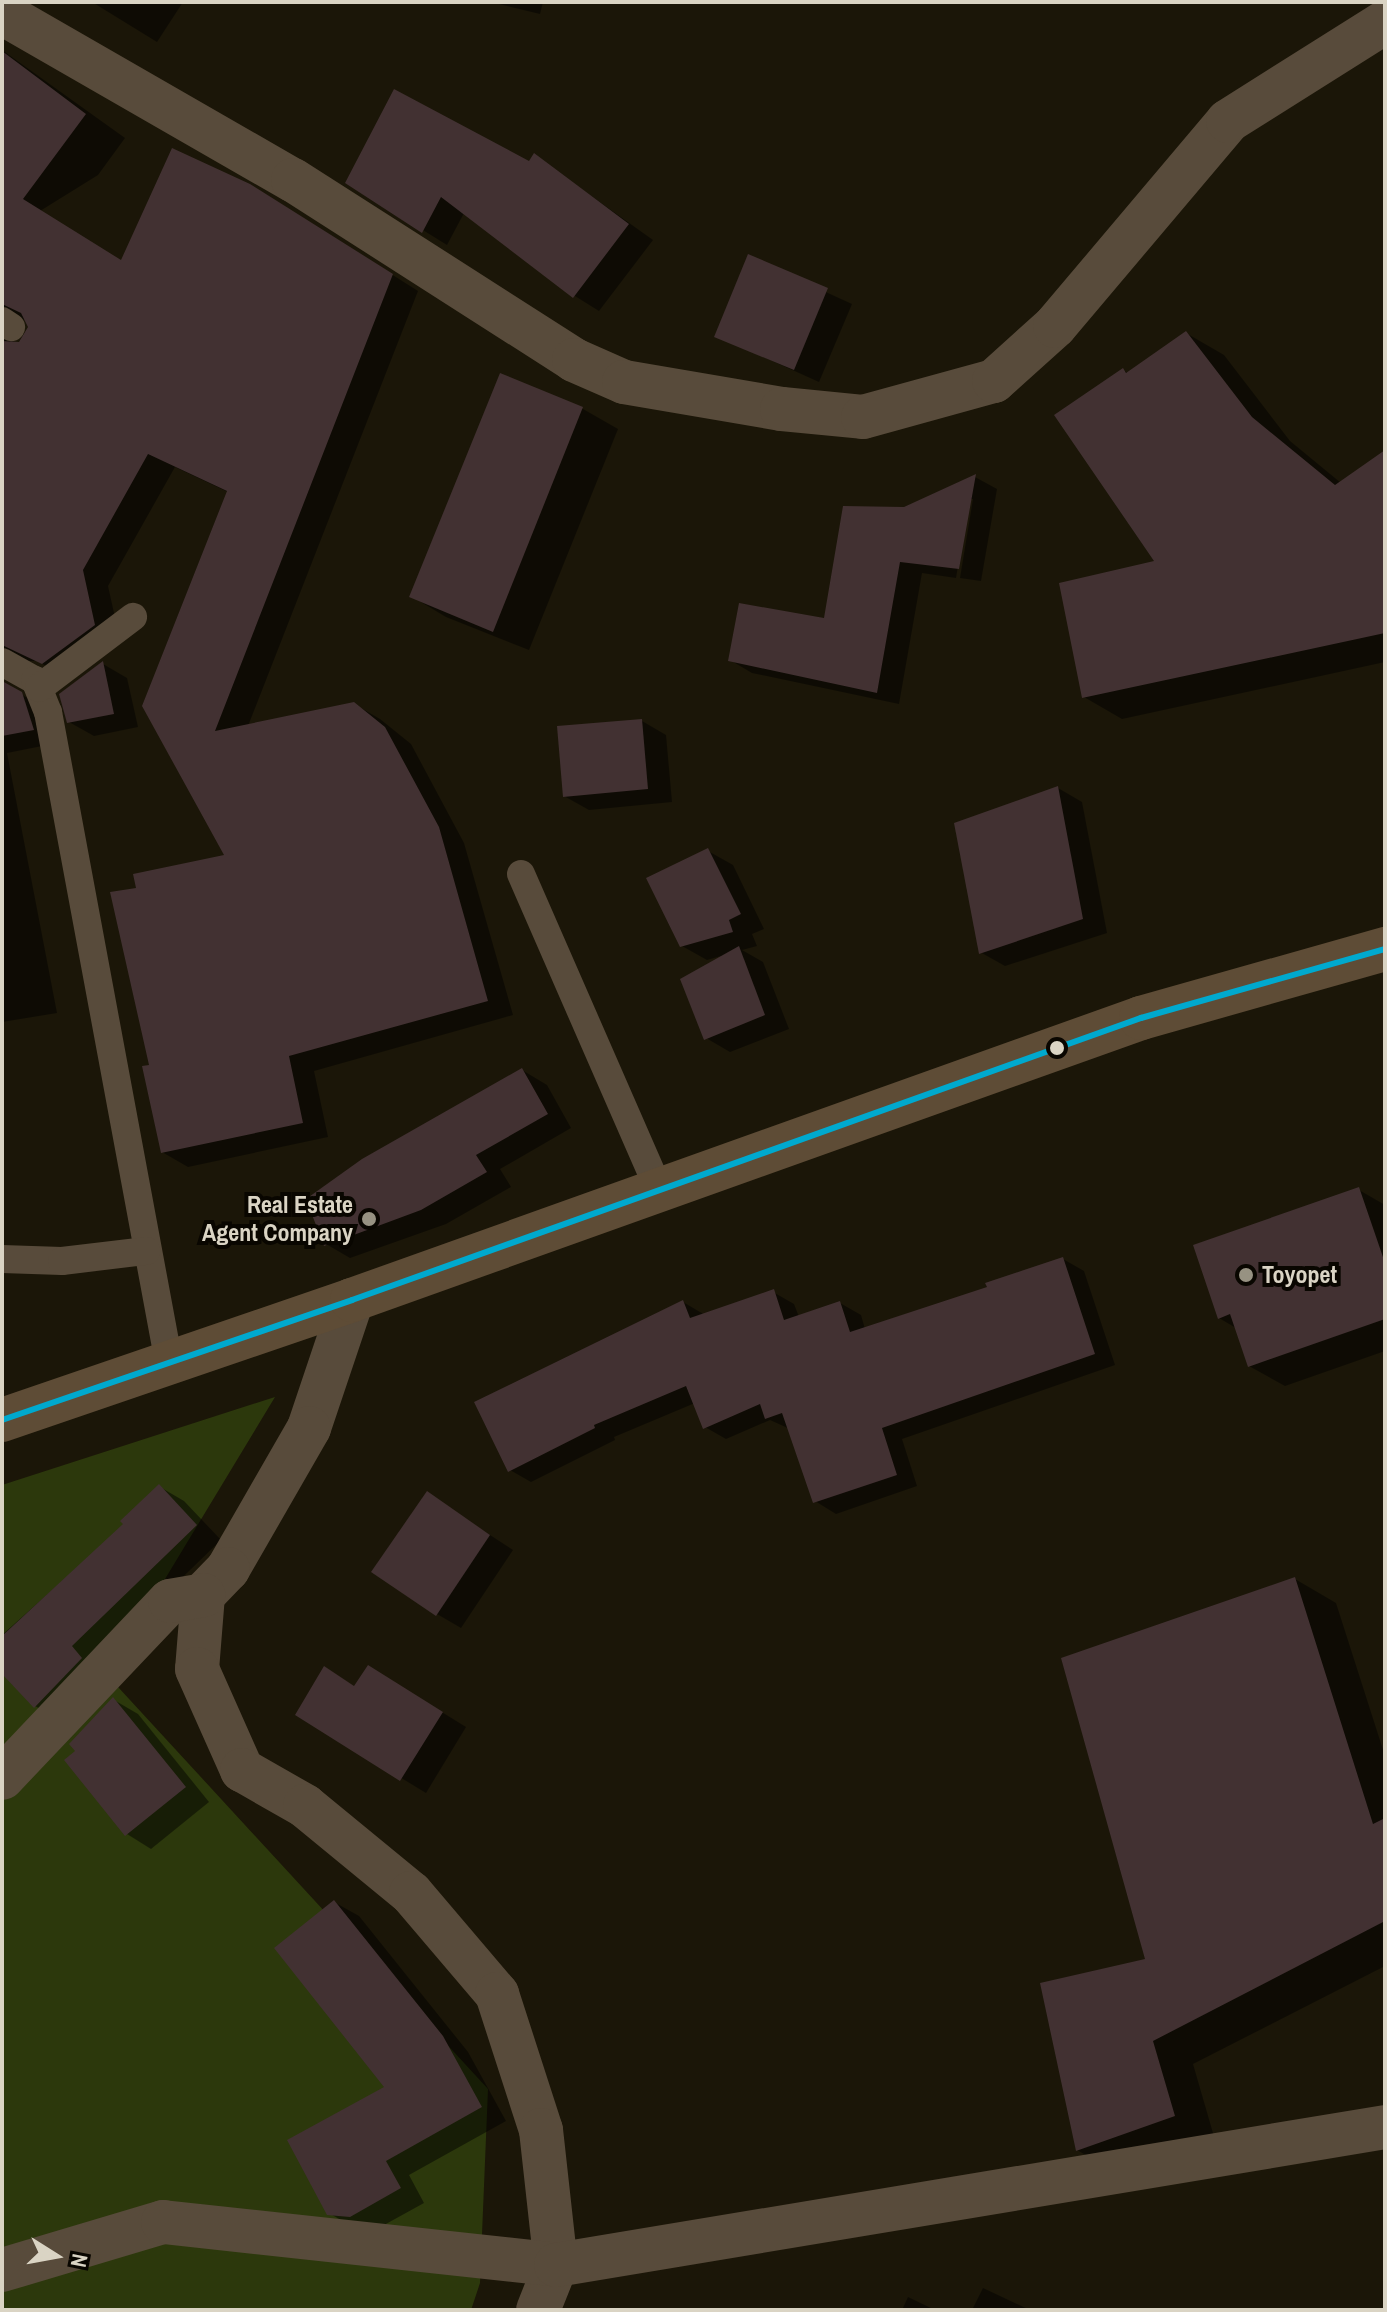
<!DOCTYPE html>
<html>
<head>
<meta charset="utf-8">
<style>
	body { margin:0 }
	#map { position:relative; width:1387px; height:2312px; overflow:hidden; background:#1b1608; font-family:"Archivo Narrow",sans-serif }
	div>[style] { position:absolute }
	.green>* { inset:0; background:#2c380c }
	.shadow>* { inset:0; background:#0007 }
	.building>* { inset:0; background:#423132 }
	.service>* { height:28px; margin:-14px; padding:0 14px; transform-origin:14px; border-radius:14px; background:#584b3b }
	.minor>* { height:44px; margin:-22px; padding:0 22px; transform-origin:22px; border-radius:22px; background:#584b3b }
	.trunk>* { height:44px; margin:-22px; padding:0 22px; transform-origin:22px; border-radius:22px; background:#5e4c36 }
	.bus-1>* { height:6px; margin:-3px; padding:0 3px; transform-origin:3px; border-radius:3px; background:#00a9ce }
	.dots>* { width:22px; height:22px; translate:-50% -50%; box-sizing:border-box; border:4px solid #090600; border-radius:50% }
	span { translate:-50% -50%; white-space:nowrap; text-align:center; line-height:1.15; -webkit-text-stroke:8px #090600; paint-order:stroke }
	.poi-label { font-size:24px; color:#dad4c4; font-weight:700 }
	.right { translate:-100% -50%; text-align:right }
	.left { translate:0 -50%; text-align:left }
	.frame { position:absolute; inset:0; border:4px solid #dad4c4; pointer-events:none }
	.north { position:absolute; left:16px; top:2216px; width:80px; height:80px; -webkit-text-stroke:6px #090600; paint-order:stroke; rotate:101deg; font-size:22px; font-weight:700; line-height:32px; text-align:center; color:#dad4c4 }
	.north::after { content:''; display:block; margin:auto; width:28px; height:36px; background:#dad4c4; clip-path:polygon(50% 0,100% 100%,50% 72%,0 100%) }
</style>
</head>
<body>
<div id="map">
	<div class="green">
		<div style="clip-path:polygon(275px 1397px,107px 1675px,488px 2089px,480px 2283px,471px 2310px,2px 2310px,2px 1485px)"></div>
	</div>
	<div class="shadow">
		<div style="clip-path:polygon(92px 2px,183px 2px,157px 42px)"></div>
		<div style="clip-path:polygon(491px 2px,543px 2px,540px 14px)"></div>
		<div style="clip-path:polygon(evenodd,2px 50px,125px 138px,98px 175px,40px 211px,123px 262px,277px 202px,418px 291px,248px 726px,354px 704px,380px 719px,411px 744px,464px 843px,513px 1015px,314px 1071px,328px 1137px,188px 1167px,162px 1152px,152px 1066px,138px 890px,227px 856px,144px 706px,228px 492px,175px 467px,108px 586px,120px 640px,69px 678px,37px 661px,22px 661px,2px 650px,2px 50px,26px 319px,30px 329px,20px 344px,15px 345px,10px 335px,20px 320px,26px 319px)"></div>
		<div style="clip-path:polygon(535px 156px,653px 240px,599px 311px,575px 296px,464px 213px,447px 245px,347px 183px,529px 163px)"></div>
		<div style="clip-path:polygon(749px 257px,852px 304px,819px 382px,717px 336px)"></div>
		<div style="clip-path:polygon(1186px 333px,1224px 355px,1290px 441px,1341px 483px,1385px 471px,1385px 662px,1122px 719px,1084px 697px,1158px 562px,1123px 370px,1129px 374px)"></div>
		<div style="clip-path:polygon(501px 375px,583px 409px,618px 429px,529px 650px,446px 617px,411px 596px)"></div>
		<div style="clip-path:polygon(975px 477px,997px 489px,981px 581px,960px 578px,973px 499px,969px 499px,956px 578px,922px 573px,899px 704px,752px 673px,730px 660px,825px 620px,904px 509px)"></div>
		<div style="clip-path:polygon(103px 664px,127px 678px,138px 727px,94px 736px,69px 722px)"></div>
		<div style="clip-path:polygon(2px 684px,46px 708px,57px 743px,7px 753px,57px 1013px,2px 1022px)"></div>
		<div style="clip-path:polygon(642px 721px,666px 735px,672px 802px,589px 810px,564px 796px)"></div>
		<div style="clip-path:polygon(1058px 788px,1082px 802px,1107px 933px,1005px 966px,980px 952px)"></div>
		<div style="clip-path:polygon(708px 851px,733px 865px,764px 929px,752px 934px,757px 946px,742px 950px,763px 962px,789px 1029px,730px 1052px,706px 1038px,721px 956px,707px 960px,682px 946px)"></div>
		<div style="clip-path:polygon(522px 1070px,547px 1085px,571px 1128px,500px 1169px,511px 1187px,446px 1224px,350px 1258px,326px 1244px)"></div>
		<div style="clip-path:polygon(1359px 1190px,1385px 1205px,1385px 1351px,1285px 1386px,1249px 1366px,1236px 1328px,1219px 1318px)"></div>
		<div style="clip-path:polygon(1063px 1259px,1084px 1271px,1115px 1365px,902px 1439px,917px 1486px,836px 1514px,815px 1501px,790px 1429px,770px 1420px,726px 1439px,705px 1427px,695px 1403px,614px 1437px,615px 1440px,531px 1482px,510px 1470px,683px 1302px,705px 1315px,773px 1292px,794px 1304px,799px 1317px,840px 1303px,861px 1315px,865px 1329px,989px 1288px)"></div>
		<div style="clip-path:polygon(160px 1487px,184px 1501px,221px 1540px,96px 1661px,60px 1720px,35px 1706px,2px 1671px,2px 1635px,126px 1524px)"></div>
		<div style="clip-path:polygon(427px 1494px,513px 1550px,461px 1628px,437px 1614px)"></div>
		<div style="clip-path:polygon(1295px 1579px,1336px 1603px,1385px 1756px,1385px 1966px,1193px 2064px,1215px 2140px,1119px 2174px,1077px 2150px)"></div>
		<div style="clip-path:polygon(393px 1682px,466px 1727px,426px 1793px,298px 1715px,356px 1687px)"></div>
		<div style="clip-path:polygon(114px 1700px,138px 1714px,209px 1802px,151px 1849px,127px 1834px,78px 1751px)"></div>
		<div style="clip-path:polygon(334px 1902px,359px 1916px,468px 2052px,506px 2121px,409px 2175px,424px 2203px,375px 2230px,354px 2228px,329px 2213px,387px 2087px)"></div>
		<div style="clip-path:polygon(983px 2288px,1030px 2310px,972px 2310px)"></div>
		<div style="clip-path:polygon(908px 2297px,935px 2310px,902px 2310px)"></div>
	</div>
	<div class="building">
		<div style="clip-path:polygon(2px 51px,86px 114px,23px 199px,121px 260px,172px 148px,250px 184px,393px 274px,215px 731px,354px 702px,385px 727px,439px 827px,488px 1001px,289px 1056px,303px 1123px,161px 1153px,142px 1066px,149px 1065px,110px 892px,136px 888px,133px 874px,224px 855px,142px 706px,227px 491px,148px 454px,83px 570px,95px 625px,42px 664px,2px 645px,2px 341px,19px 342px,28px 327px,21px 313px,2px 304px)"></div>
		<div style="clip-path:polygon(394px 89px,529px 161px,534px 153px,629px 224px,573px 298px,441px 197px,422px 233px,345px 183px)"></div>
		<div style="clip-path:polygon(748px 254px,828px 288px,794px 370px,714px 337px)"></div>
		<div style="clip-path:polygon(1186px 331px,1252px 417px,1335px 485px,1385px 450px,1385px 633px,1082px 698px,1059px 583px,1154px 561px,1054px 415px,1123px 368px,1126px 373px)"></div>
		<div style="clip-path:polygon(500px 373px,583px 407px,493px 632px,409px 597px)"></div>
		<div style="clip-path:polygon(976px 474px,959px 569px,900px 562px,877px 693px,728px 661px,739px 603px,824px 618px,843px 506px,904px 507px)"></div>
		<div style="clip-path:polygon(103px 661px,114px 714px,67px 723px,59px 694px)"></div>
		<div style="clip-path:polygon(2px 681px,22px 692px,34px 730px,2px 736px)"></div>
		<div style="clip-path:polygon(642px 719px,648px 789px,563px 797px,557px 726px)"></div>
		<div style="clip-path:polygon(1058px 786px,1083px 919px,979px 954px,954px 823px)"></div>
		<div style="clip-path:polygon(708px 848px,741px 914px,729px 920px,733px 932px,680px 947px,646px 878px)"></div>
		<div style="clip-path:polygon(739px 946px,765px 1015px,704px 1040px,680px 979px)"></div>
		<div style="clip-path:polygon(522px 1068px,548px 1114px,476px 1155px,487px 1172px,421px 1210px,324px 1246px,306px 1199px,362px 1159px)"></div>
		<div style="clip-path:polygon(1359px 1187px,1385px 1263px,1385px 1319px,1248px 1367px,1230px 1314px,1218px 1319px,1193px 1245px)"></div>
		<div style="clip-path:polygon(1063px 1257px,1095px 1354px,882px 1428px,897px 1475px,813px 1503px,782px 1413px,765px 1419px,760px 1404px,703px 1429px,686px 1386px,594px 1425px,595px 1428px,508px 1472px,474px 1402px,683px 1300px,690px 1318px,774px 1289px,784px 1320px,840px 1301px,850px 1332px,987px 1287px,985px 1283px)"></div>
		<div style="clip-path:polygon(159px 1484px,197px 1525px,72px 1646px,82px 1658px,34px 1708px,2px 1674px,2px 1636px,123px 1524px,120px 1521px)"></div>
		<div style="clip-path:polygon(427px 1491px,490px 1535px,436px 1616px,371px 1572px)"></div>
		<div style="clip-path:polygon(1295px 1577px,1373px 1824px,1385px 1818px,1385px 1921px,1153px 2041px,1175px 2116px,1076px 2151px,1040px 1983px,1145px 1959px,1061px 1658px)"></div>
		<div style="clip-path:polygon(368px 1665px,443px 1712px,400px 1781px,295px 1715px,324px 1666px,354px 1686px)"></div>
		<div style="clip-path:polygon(113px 1697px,186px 1787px,125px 1836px,64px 1760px,75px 1751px,69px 1744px)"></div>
		<div style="clip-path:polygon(334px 1900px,443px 2036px,482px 2107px,386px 2161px,401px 2188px,350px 2217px,327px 2215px,287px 2140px,384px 2087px,274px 1948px)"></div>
	</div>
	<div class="service">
		<div style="left:2px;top:321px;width:11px;rotate:34deg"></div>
		<div style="left:2px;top:662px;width:38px;rotate:29deg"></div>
		<div style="left:35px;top:680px;width:35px;rotate:68deg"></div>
		<div style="left:48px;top:712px;width:662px;rotate:79.47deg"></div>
		<div style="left:39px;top:688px;width:118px;rotate:-37.1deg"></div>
		<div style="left:521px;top:874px;width:345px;rotate:66.4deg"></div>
		<div style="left:2px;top:1259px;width:60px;rotate:1.9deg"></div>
		<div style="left:62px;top:1261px;width:85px;rotate:-6.8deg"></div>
	</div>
	<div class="minor">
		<div style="left:2px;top:13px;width:336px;rotate:29.9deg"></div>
		<div style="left:293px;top:180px;width:334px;rotate:32.6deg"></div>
		<div style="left:574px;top:360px;width:55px;rotate:23.7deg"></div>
		<div style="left:624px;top:382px;width:160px;rotate:9.7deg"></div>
		<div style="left:782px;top:409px;width:81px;rotate:5.6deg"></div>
		<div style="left:863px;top:417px;width:136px;rotate:-15.4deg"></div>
		<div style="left:994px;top:381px;width:82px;rotate:-42deg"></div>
		<div style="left:1055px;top:326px;width:268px;rotate:-49.8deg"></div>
		<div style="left:1228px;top:121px;width:186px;rotate:-32.2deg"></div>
		<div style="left:352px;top:1300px;width:135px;rotate:108.6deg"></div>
		<div style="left:309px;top:1428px;width:163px;rotate:119.9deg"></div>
		<div style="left:228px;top:1569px;width:36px;rotate:134deg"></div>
		<div style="left:203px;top:1595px;width:74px;rotate:94.6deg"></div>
		<div style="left:197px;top:1669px;width:111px;rotate:66deg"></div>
		<div style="left:242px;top:1770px;width:73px;rotate:29.7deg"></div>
		<div style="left:305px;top:1806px;width:137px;rotate:39.4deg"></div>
		<div style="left:411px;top:1893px;width:133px;rotate:49.6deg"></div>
		<div style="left:497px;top:1994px;width:143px;rotate:72.1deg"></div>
		<div style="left:541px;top:2130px;width:136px;rotate:83.7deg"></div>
		<div style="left:556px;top:2265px;width:48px;rotate:111.8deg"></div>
		<div style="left:2px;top:1778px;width:244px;rotate:-46.5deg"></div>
		<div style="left:170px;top:1601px;width:34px;rotate:-10deg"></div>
		<div style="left:2px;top:2270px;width:168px;rotate:-16.6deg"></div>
		<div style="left:163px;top:2222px;width:395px;rotate:6.2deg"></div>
		<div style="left:556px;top:2265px;width:840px;rotate:-9.45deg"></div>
	</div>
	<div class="trunk">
		<div style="left:2px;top:1420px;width:370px;rotate:-18.9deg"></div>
		<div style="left:352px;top:1300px;width:838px;rotate:-19.67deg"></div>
		<div style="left:1141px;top:1018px;width:254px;rotate:-15.8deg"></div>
	</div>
	<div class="bus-1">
		<div style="left:2px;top:1420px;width:370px;rotate:-18.9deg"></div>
		<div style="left:352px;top:1300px;width:838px;rotate:-19.67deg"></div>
		<div style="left:1141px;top:1018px;width:254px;rotate:-15.8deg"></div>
	</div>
	<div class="dots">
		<div style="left:1057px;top:1048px;background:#dad4c4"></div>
		<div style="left:369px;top:1219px;background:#979282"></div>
		<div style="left:1246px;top:1275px;background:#979282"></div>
	</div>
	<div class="poi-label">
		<span class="right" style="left:353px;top:1219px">Real Estate<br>Agent Company</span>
		<span class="left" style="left:1262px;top:1275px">Toyopet</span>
	</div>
	<div class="frame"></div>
	<div class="north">N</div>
</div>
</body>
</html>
